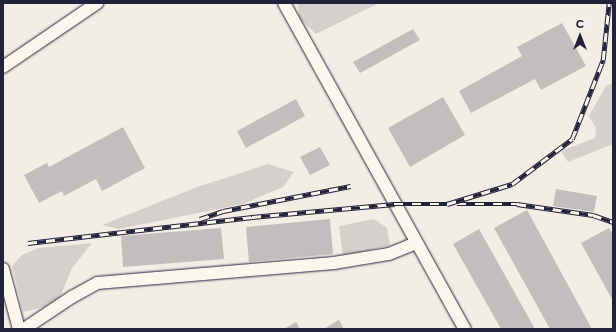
<!DOCTYPE html>
<html>
<head>
<meta charset="utf-8">
<style>
	body { margin:0 }
	#map { position:relative; width:616px; height:332px; overflow:hidden; background:#f2eee5; font-family:"Playpen Sans",sans-serif }
	div>[style] { position:absolute }
	.green>* { inset:0; background:#d4d1cc }
	.building>* { inset:0; background:#c2bebe }
	.roads { filter:drop-shadow(0 0 1px #22223b) drop-shadow(0 0 1px #22223b) }
	.minor>* { height:12px; margin:-6px; padding:0 6px; transform-origin:6px; border-radius:6px; background:#fbf7ec }
	.rail>* { height:4.5px; margin-top:-2.25px; transform-origin:0; background:repeating-linear-gradient(90deg,#fbf7ec 0 9px,#22223b 0 18px); box-sizing:border-box; border-block:1px solid #22223b }
	span { translate:-50% -50%; white-space:nowrap; text-align:center; line-height:1.15; -webkit-text-stroke:3px #fbf7ec; paint-order:stroke }
	.frame { position:absolute; inset:0; border:4px solid #22223b; pointer-events:none }
	.north { position:absolute; left:560px; top:16px; width:40px; height:40px; -webkit-text-stroke:3px #fbf7ec; paint-order:stroke; rotate:0deg; font-size:11px; font-weight:700; line-height:16px; text-align:center; color:#22223b }
	.north::after { content:''; display:block; margin:auto; width:14px; height:18px; background:#22223b; clip-path:polygon(50% 0,100% 100%,50% 72%,0 100%) }
</style>
</head>
<body>
<div id="map">
	<div class="green">
		<div style="clip-path:polygon(298px 3px,379px 3px,316px 34px,299px 18px)"></div>
		<div style="clip-path:polygon(613px 83px,613px 144px,568px 162px,561px 151px,595px 138px,596px 128px,589px 116px,606px 86px)"></div>
		<div style="clip-path:polygon(268px 164px,294px 172px,283px 187px,243px 204px,119px 229px,102px 225px,197px 187px)"></div>
		<div style="clip-path:polygon(374px 219px,387px 228px,390px 245px,343px 256px,339px 226px)"></div>
		<div style="clip-path:polygon(92px 243px,72px 268px,60px 297px,44px 307px,23px 312px,12px 266px,22px 255px,38px 248px)"></div>
	</div>
	<div class="building">
		<div style="clip-path:polygon(562px 23px,586px 66px,541px 90px,535px 79px,471px 113px,459px 91px,522px 56px,517px 47px)"></div>
		<div style="clip-path:polygon(413px 29px,420px 40px,360px 73px,353px 62px)"></div>
		<div style="clip-path:polygon(443px 97px,465px 135px,410px 167px,388px 128px)"></div>
		<div style="clip-path:polygon(296px 99px,305px 116px,246px 148px,237px 131px)"></div>
		<div style="clip-path:polygon(123px 127px,145px 168px,102px 191px,96px 179px,64px 196px,62px 191px,39px 203px,24px 175px,47px 163px,49px 167px)"></div>
		<div style="clip-path:polygon(320px 147px,330px 165px,310px 175px,300px 157px)"></div>
		<div style="clip-path:polygon(556px 189px,597px 196px,594px 212px,553px 206px)"></div>
		<div style="clip-path:polygon(527px 210px,592px 329px,550px 329px,494px 228px)"></div>
		<div style="clip-path:polygon(330px 219px,333px 254px,249px 262px,246px 227px)"></div>
		<div style="clip-path:polygon(221px 228px,224px 259px,123px 267px,121px 236px)"></div>
		<div style="clip-path:polygon(609px 228px,613px 235px,613px 301px,581px 243px)"></div>
		<div style="clip-path:polygon(479px 229px,535px 329px,501px 329px,453px 244px)"></div>
		<div style="clip-path:polygon(339px 320px,344px 329px,324px 329px)"></div>
		<div style="clip-path:polygon(296px 322px,300px 329px,284px 329px)"></div>
	</div>
	<div class="roads">
		<div class="minor">
			<div style="left:284px;top:3px;width:373px;rotate:61deg"></div>
			<div style="left:3px;top:67px;width:114px;rotate:-34.2deg"></div>
			<div style="left:3px;top:269px;width:62px;rotate:75.1deg"></div>
			<div style="left:24px;top:329px;width:58px;rotate:-33.7deg"></div>
			<div style="left:72px;top:297px;width:29px;rotate:-29deg"></div>
			<div style="left:97px;top:283px;width:238px;rotate:-4.8deg"></div>
			<div style="left:334px;top:263px;width:56px;rotate:-9.3deg"></div>
			<div style="left:389px;top:254px;width:29px;rotate:-22deg"></div>
		</div>
	</div>
	<div class="rail">
		<div style="left:457px;top:204px;width:60px"></div>
		<div style="left:517px;top:204px;width:77px;rotate:8.2deg"></div>
		<div style="left:593px;top:215px;width:21px;rotate:19deg"></div>
		<div style="left:200px;top:219px;width:24px;rotate:-19deg"></div>
		<div style="left:223px;top:211px;width:130px;rotate:-11.1deg"></div>
		<div style="left:28px;top:243px;width:226px;rotate:-6.6deg"></div>
		<div style="left:252px;top:217px;width:143px;rotate:-5.2deg"></div>
		<div style="left:394px;top:204px;width:53px"></div>
		<div style="left:447px;top:204px;width:68px;rotate:-17.1deg"></div>
		<div style="left:512px;top:184px;width:75px;rotate:-36.9deg"></div>
		<div style="left:572px;top:139px;width:85px;rotate:-68.6deg"></div>
		<div style="left:603px;top:60px;width:57px;rotate:-84deg"></div>
	</div>
	<div class="frame"></div>
	<div class="north">С</div>
</div>
</body>
</html>
